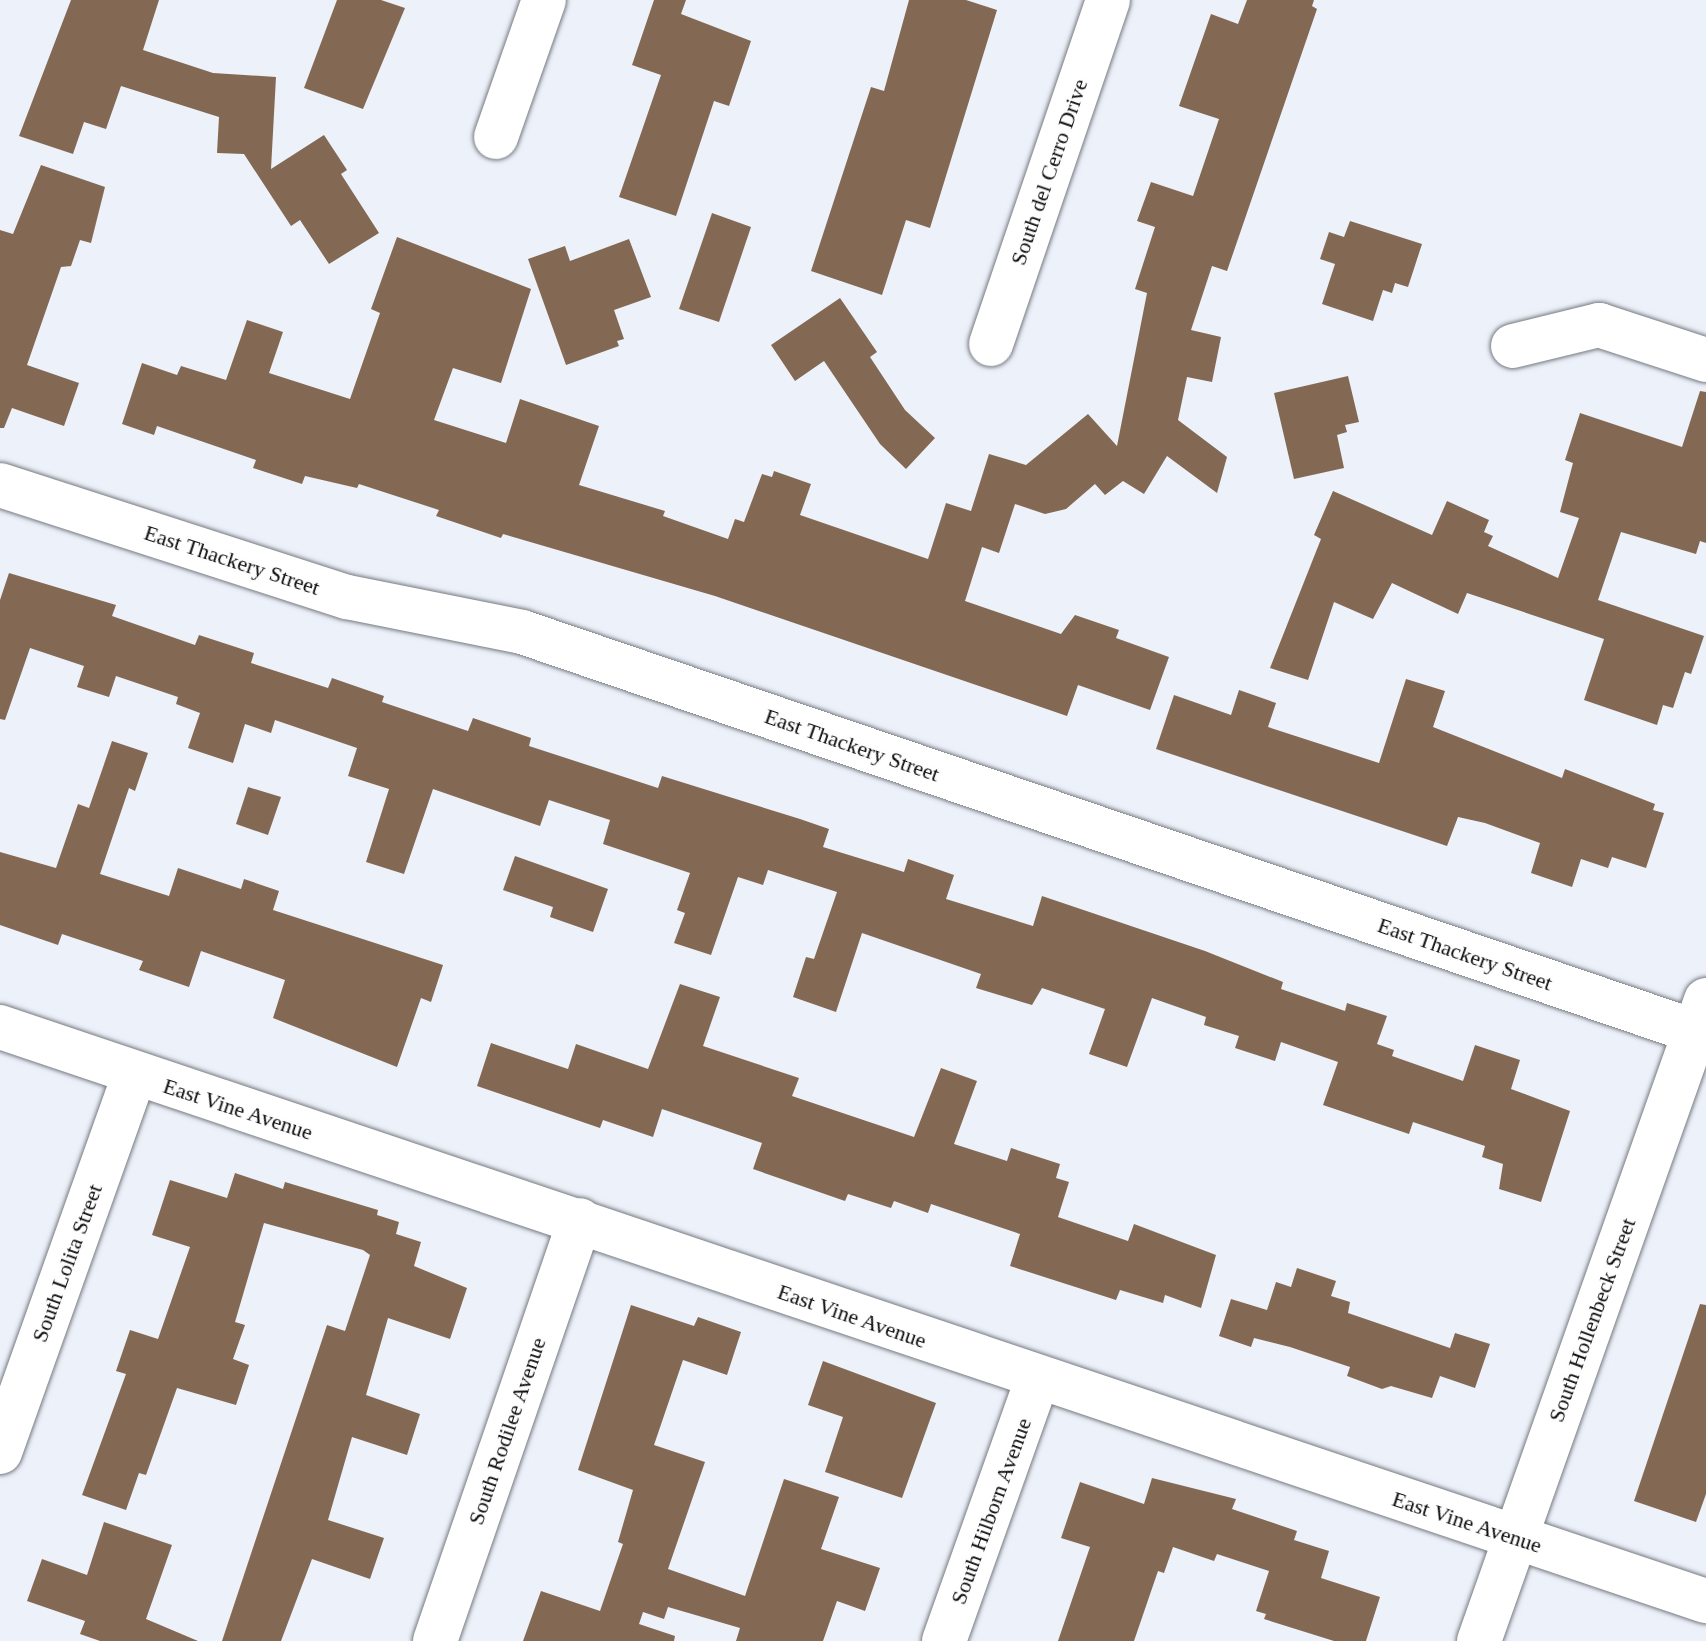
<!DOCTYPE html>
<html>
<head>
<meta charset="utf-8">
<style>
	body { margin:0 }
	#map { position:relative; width:1706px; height:1641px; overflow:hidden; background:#edf1f9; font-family:"Times New Roman",serif }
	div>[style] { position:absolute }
	.building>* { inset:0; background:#836953 }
	.roads { filter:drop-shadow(0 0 2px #767a81) drop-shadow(0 0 2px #767a81) }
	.minor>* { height:44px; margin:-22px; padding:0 22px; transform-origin:22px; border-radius:22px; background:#fff }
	span { translate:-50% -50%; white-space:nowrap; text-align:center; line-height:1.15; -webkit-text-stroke:6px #fefefe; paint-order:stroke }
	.street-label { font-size:22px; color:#0b0c0e }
</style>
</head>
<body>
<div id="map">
	<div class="building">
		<div style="clip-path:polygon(71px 0,159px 0,143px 50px,213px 73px,276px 77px,271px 169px,324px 135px,347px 170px,341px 174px,379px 233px,329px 264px,300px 220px,291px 226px,244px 154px,217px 153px,219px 117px,121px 86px,106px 129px,84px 122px,73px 154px,19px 136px)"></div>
		<div style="clip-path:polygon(337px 0,381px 0,405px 8px,363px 109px,304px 88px)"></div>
		<div style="clip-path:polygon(654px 0,686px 0,681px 14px,751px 41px,729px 106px,714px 101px,676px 216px,619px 197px,661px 75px,632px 65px)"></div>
		<div style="clip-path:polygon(909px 0,966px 0,997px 10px,930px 228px,906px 220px,882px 295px,811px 271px,871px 87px,884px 91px)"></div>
		<div style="clip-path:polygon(1247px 0,1314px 0,1312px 6px,1317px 9px,1227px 271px,1212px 266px,1191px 330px,1221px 337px,1212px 382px,1187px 377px,1178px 420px,1227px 457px,1217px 493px,1167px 456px,1144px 494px,1123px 481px,1105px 495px,1095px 484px,1066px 509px,1045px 514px,1015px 504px,999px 553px,982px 547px,965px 601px,1061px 634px,1075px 615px,1119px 630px,1116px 638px,1169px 657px,1150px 710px,1078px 685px,1067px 716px,715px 596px,503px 534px,501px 538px,436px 516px,439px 510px,359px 484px,357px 488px,305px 476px,302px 484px,253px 468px,256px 460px,157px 426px,154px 435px,122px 424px,142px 363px,177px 375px,181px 366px,226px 380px,247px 320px,283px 332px,269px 373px,350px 399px,380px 313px,371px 309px,397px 237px,531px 289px,501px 383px,453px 368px,434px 420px,506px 443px,520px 399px,599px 426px,579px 485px,665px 511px,663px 516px,728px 539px,735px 519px,744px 522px,762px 474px,772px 477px,774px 471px,811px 484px,800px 515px,928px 559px,946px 503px,971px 511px,989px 454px,1026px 465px,1088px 414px,1117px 446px,1147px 293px,1135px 289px,1155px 227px,1137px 221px,1151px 182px,1193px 196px,1219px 119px,1179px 106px,1211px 14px,1238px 24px)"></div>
		<div style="clip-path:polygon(41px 165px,105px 187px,91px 243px,80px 240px,71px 266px,61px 267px,27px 365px,79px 383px,64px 426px,12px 408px,4px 428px,0 428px,0 230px,13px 234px)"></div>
		<div style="clip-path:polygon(712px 213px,751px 227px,719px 322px,679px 309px)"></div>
		<div style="clip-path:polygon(1350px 221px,1422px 244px,1408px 287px,1395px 283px,1392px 293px,1383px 290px,1373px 321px,1322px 304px,1335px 264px,1320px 259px,1329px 232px,1344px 237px)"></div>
		<div style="clip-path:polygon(629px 239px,651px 297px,614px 310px,624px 339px,617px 341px,619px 346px,566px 365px,528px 259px,565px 246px,570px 261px)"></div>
		<div style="clip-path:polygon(840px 298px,877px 352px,870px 357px,905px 410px,935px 438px,906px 469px,880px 444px,824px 361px,795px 381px,771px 345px)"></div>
		<div style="clip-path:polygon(1348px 376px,1359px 422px,1345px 425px,1347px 432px,1337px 435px,1344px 468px,1294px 479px,1274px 393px)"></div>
		<div style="clip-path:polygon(1700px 391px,1706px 392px,1706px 543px,1700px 541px,1696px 554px,1621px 532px,1598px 600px,1704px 636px,1691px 674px,1685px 672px,1673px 708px,1663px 705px,1657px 725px,1584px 700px,1604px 639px,1467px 593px,1458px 614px,1392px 583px,1373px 619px,1334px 602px,1308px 680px,1270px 668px,1321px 539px,1314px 535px,1333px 491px,1432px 535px,1447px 501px,1489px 520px,1484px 532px,1493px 536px,1488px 546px,1558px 578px,1579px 518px,1560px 512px,1573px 463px,1565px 460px,1580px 413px,1682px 447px)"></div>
		<div style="clip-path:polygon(9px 573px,116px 605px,112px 616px,195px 645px,199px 635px,254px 653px,251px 663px,328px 688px,332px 678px,384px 696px,382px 702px,468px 731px,473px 718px,531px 738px,529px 746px,658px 788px,662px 776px,800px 819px,829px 829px,823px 847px,904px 872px,908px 859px,954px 875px,946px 899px,1033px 926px,1042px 896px,1205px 951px,1283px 982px,1281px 989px,1345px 1011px,1347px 1003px,1387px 1016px,1377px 1044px,1394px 1050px,1392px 1056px,1463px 1081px,1475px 1045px,1520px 1060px,1511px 1089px,1570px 1111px,1541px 1202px,1499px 1189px,1503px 1164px,1482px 1157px,1485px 1146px,1413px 1122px,1409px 1134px,1323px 1105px,1338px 1062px,1281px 1042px,1275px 1061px,1235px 1048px,1239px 1036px,1204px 1025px,1206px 1017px,1152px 998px,1127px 1067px,1089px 1054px,1105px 1009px,1042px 988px,1032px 1005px,976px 988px,981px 974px,862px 933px,836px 1012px,793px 997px,806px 957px,814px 959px,837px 892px,768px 870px,763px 885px,738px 877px,711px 955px,674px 943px,685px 913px,677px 910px,690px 873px,603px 844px,610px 820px,549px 800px,540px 826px,433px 789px,404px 874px,366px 862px,389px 789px,348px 776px,357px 748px,275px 720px,271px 733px,245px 724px,233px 763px,188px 748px,200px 713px,176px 704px,178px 697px,116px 676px,109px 697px,77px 687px,84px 666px,30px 648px,5px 720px,0 719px,0 600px)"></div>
		<div style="clip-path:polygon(1406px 679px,1445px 691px,1433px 727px,1562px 778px,1565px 769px,1655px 804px,1653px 810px,1664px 813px,1646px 868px,1612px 857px,1608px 868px,1581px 859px,1572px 887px,1531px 873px,1540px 843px,1485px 823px,1458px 817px,1447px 846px,1156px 749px,1174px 695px,1231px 715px,1239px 690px,1276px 703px,1268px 727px,1379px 763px)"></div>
		<div style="clip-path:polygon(112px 741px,148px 753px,135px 791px,129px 788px,100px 874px,169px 896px,178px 868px,241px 889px,244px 879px,279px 891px,273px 910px,443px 965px,431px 1002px,421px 998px,397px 1067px,273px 1018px,285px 980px,201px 951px,189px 987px,139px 970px,143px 961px,62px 934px,58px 945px,0 925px,0 852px,56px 868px,78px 804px,89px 808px)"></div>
		<div style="clip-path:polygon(248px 787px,281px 797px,268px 835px,236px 824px)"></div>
		<div style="clip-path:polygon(515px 856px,608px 889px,593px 932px,550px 917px,553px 907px,503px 890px)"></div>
		<div style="clip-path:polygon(680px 984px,720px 997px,703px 1046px,799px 1078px,792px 1096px,914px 1137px,941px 1068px,977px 1081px,954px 1144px,1007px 1161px,1011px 1148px,1060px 1164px,1056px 1178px,1069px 1182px,1058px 1217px,1128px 1241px,1134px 1224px,1216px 1255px,1201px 1308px,1165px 1295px,1163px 1303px,1120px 1290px,1116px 1300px,1010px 1266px,1020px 1234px,931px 1204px,928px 1213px,894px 1201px,891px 1208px,848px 1194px,845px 1201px,753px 1169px,762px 1143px,662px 1109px,653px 1137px,603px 1120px,600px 1128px,477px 1086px,491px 1043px,568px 1069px,576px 1044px,648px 1069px)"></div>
		<div style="clip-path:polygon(235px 1173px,283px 1189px,285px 1182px,378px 1210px,377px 1215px,399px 1222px,396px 1234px,421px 1242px,414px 1266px,467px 1288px,450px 1339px,388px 1318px,366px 1395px,420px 1414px,407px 1455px,352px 1437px,328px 1520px,384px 1538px,370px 1579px,312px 1559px,281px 1641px,222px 1641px,327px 1325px,345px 1331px,370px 1255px,363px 1250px,264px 1223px,235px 1322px,245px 1325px,233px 1359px,249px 1365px,236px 1405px,177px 1388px,146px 1475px,139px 1473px,126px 1510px,82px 1495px,126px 1374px,116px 1371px,130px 1330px,158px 1339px,190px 1247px,152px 1235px,170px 1180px,227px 1198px)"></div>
		<div style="clip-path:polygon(1297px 1268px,1336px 1281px,1331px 1296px,1350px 1302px,1348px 1313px,1450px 1348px,1455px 1333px,1490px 1344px,1475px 1388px,1440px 1376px,1432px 1398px,1391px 1386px,1382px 1389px,1347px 1376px,1350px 1367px,1290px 1347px,1254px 1338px,1251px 1347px,1219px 1336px,1231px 1299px,1267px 1310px,1276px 1282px,1291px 1287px)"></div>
		<div style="clip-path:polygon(1700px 1304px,1706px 1305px,1706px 1494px,1696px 1522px,1634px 1501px)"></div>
		<div style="clip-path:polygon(631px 1305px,694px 1326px,698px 1317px,741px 1332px,727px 1375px,683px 1360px,654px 1445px,705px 1462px,668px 1569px,745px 1596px,784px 1479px,839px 1497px,821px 1549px,880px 1568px,865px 1611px,837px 1601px,823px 1641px,736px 1641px,740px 1628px,668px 1607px,664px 1619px,643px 1612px,639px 1624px,675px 1636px,674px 1641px,523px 1641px,541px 1591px,600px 1611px,623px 1544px,618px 1542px,633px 1490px,578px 1470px)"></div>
		<div style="clip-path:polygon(823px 1361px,936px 1403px,902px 1498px,825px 1472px,843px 1417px,808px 1405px)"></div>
		<div style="clip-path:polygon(1152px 1478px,1236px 1499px,1232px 1509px,1297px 1531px,1294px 1540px,1329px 1551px,1321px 1578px,1380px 1597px,1366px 1641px,1334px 1641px,1264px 1619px,1266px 1614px,1256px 1611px,1269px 1571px,1217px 1554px,1214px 1561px,1173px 1547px,1164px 1573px,1158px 1571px,1134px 1641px,1058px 1641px,1090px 1547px,1061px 1538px,1080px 1482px,1144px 1504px)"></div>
		<div style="clip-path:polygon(104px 1522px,172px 1545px,146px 1619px,198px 1641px,100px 1641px,80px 1634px,85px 1621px,27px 1601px,42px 1559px,87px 1575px)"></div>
	</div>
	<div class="roads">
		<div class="minor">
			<div style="left:496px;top:137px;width:145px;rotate:-70.7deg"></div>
			<div style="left:991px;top:344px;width:363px;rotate:-71.2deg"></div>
			<div style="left:1513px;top:346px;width:89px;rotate:-13.7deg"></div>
			<div style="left:1599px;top:325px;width:113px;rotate:18.1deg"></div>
			<div style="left:0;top:485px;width:365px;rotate:17.9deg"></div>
			<div style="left:347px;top:597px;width:178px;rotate:11.3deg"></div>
			<div style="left:522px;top:632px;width:1240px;rotate:18.81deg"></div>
			<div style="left:0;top:1027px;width:1800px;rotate:18.6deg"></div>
			<div style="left:0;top:1452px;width:400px;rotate:-70.4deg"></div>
			<div style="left:435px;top:1641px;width:445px;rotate:-71deg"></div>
			<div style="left:944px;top:1641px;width:277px;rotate:-70.4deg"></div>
			<div style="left:1479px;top:1641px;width:680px;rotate:-70.5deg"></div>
		</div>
	</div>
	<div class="street-label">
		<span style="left:1049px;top:172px;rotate:-71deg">South del Cerro Drive</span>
		<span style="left:232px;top:560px;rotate:18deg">East Thackery Street</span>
		<span style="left:852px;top:745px;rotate:19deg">East Thackery Street</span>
		<span style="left:1465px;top:954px;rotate:19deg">East Thackery Street</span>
		<span style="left:238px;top:1109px;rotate:18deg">East Vine Avenue</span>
		<span style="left:67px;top:1263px;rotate:-70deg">South Lolita Street</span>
		<span style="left:852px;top:1316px;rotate:19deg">East Vine Avenue</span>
		<span style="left:1592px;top:1320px;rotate:-70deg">South Hollenbeck Street</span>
		<span style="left:507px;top:1431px;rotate:-71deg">South Rodilee Avenue</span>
		<span style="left:991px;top:1511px;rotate:-70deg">South Hilborn Avenue</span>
		<span style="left:1467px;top:1522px;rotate:18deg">East Vine Avenue</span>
	</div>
</div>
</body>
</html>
